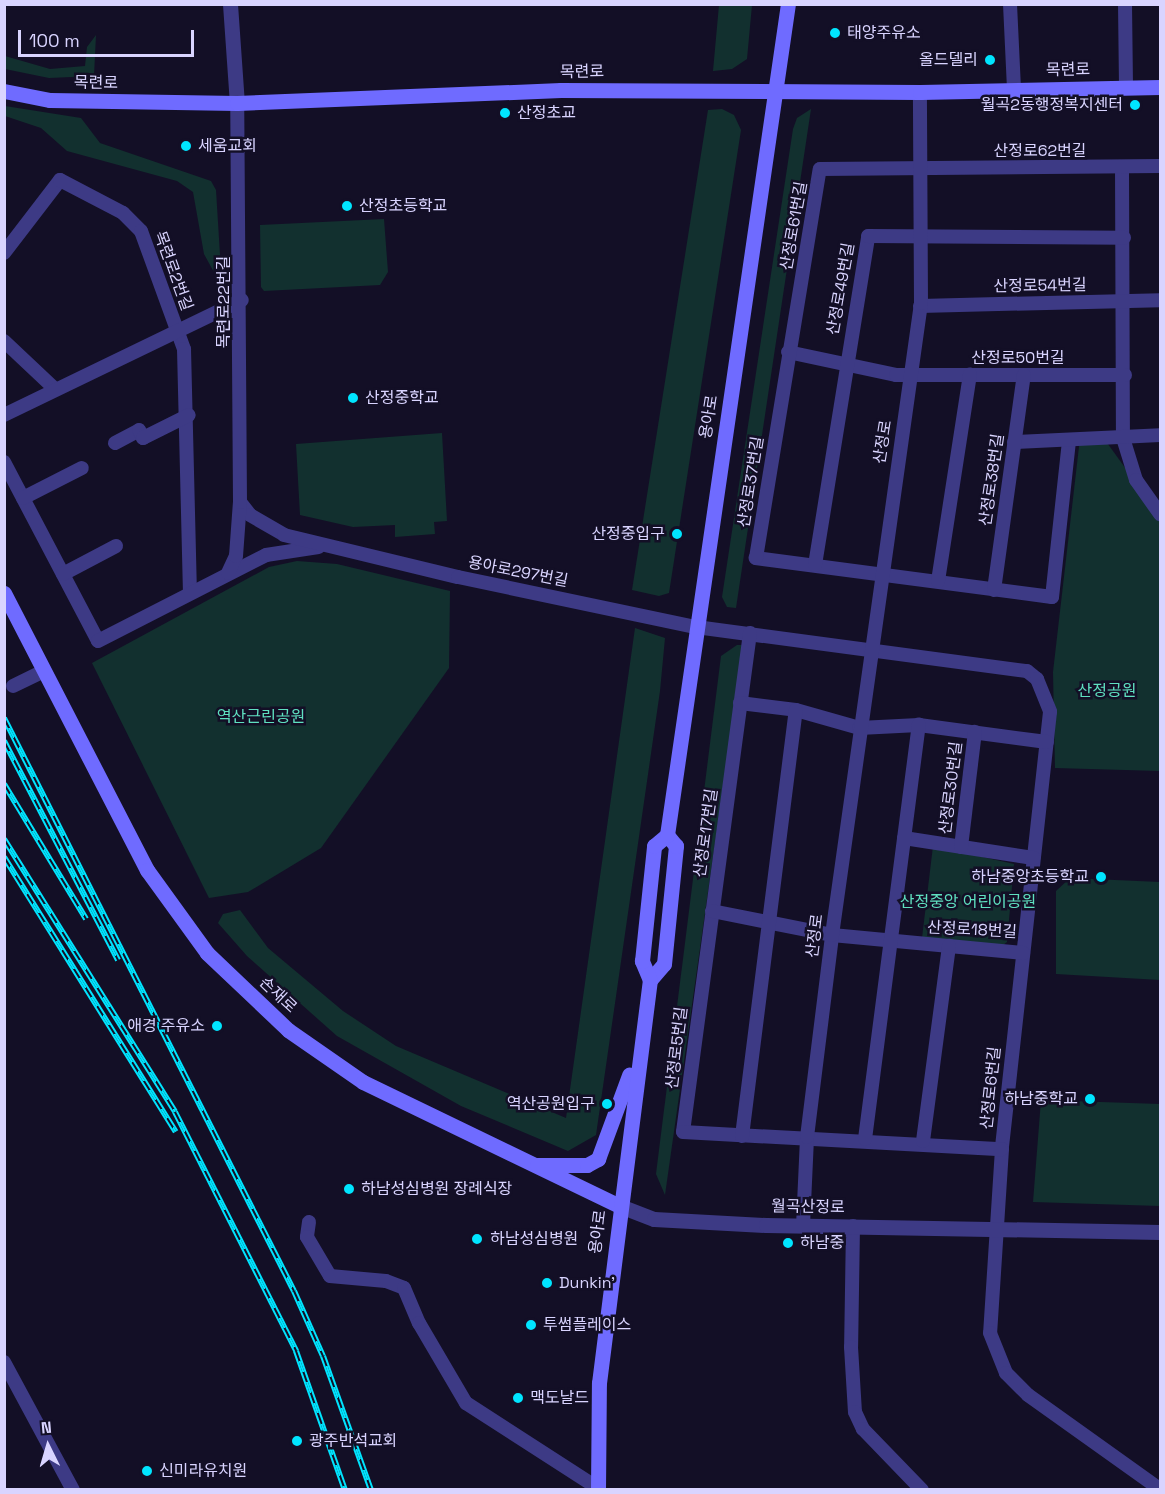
<!DOCTYPE html>
<html>
<head>
<meta charset="utf-8">
<style>
	body { margin:0 }
	#map { position:relative; width:1165px; height:1494px; overflow:hidden; background:#130f26; font-family:"Space Grotesk","Noto Sans KR",sans-serif }
	div>[style] { position:absolute }
	.green>* { inset:0; background:#12302f }
	.minor>* { height:14px; margin:-7px; padding:0 7px; transform-origin:7px; border-radius:7px; background:#3d3a85 }
	.tertiary>* { height:15px; margin:-7.5px; padding:0 7.5px; transform-origin:7.5px; border-radius:7.5px; background:#3d3a85 }
	.secondary>* { height:15px; margin:-7.5px; padding:0 7.5px; transform-origin:7.5px; border-radius:7.5px; background:#6f6bff }
	.rail>* { height:6px; margin-top:-3px; transform-origin:0; background:repeating-linear-gradient(90deg,#130f26 0 11px,#00e5ff 0 22px); box-sizing:border-box; border-block:2px solid #00e5ff }
	.dots>* { width:16px; height:16px; translate:-50% -50%; box-sizing:border-box; border:3px solid #130f26; border-radius:50% }
	span { translate:-50% -50%; white-space:nowrap; text-align:center; line-height:1.15; -webkit-text-stroke:5px #130f26; paint-order:stroke }
	.poi-label { font-size:16px; color:#d9d4ff }
	.left { translate:0 -50%; text-align:left }
	.right { translate:-100% -50%; text-align:right }
	.street-label { font-size:16px; color:#d9d4ff }
	.park-label { font-size:16px; color:#5fe0c0 }
	.frame { position:absolute; inset:0; border:6px solid #d9d4ff; pointer-events:none }
	.north { position:absolute; left:18px; top:1416px; width:60px; height:60px; -webkit-text-stroke:4px #130f26; paint-order:stroke; rotate:355deg; font-size:16px; font-weight:700; line-height:24px; text-align:center; color:#d9d4ff }
	.north::after { content:''; display:block; margin:auto; width:21px; height:27px; background:#d9d4ff; clip-path:polygon(50% 0,100% 100%,50% 72%,0 100%) }
	.scale { position:absolute; left:18px; top:30px; width:176px; height:27px; box-sizing:border-box; border:3px solid #d9d4ff; border-top:0; padding-left:8px; font-size:18px; line-height:21px; white-space:nowrap; color:#d9d4ff; -webkit-text-stroke:4px #130f26; paint-order:stroke }
</style>
</head>
<body>
<div id="map">
	<div class="green">
		<div style="clip-path:polygon(719px 5px,752px 5px,747px 59px,732px 69px,713px 71px)"></div>
		<div style="clip-path:polygon(96px 35px,94px 76px,49px 78px,5px 69px,5px 56px,50px 69px,85px 66px,87px 47px)"></div>
		<div style="clip-path:polygon(5px 106px,81px 118px,100px 143px,211px 181px,216px 190px,222px 287px,204px 254px,193px 192px,177px 181px,67px 151px,41px 128px,5px 116px)"></div>
		<div style="clip-path:polygon(722px 109px,734px 115px,741px 130px,669px 593px,659px 596px,632px 590px,708px 110px)"></div>
		<div style="clip-path:polygon(811px 109px,736px 608px,727px 607px,722px 597px,793px 129px,797px 118px)"></div>
		<div style="clip-path:polygon(384px 219px,388px 272px,380px 285px,264px 291px,261px 287px,260px 225px)"></div>
		<div style="clip-path:polygon(442px 433px,447px 521px,434px 522px,435px 534px,395px 537px,395px 525px,353px 527px,300px 515px,296px 444px)"></div>
		<div style="clip-path:polygon(1080px 438px,1105px 440px,1160px 516px,1160px 771px,1055px 768px,1053px 672px)"></div>
		<div style="clip-path:polygon(297px 561px,337px 564px,450px 591px,449px 668px,321px 848px,248px 892px,209px 898px,92px 663px,269px 567px)"></div>
		<div style="clip-path:polygon(635px 628px,665px 638px,660px 691px,596px 1135px,568px 1151px,461px 1106px,337px 1036px,247px 956px,218px 923px,223px 914px,240px 910px,268px 948px,343px 1011px,396px 1046px,566px 1118px)"></div>
		<div style="clip-path:polygon(737px 645px,743px 645px,665px 1195px,656px 1174px,721px 656px)"></div>
		<div style="clip-path:polygon(933px 846px,1014px 864px,1007px 942px,998px 949px,922px 938px)"></div>
		<div style="clip-path:polygon(1070px 878px,1160px 882px,1160px 980px,1056px 974px,1056px 891px)"></div>
		<div style="clip-path:polygon(1041px 1100px,1160px 1104px,1160px 1206px,1033px 1202px)"></div>
	</div>
	<div class="minor">
		<div style="left:1010px;top:4px;width:85px;rotate:87.3deg"></div>
		<div style="left:1125px;top:4px;width:83px;rotate:89.3deg"></div>
		<div style="left:1122px;top:167px;width:271px;rotate:89.8deg"></div>
		<div style="left:1123px;top:438px;width:44px;rotate:72.8deg"></div>
		<div style="left:1136px;top:480px;width:42px;rotate:54.8deg"></div>
		<div style="left:4px;top:253px;width:92px;rotate:-52.5deg"></div>
		<div style="left:60px;top:180px;width:71px;rotate:27.6deg"></div>
		<div style="left:123px;top:213px;width:25px;rotate:45deg"></div>
		<div style="left:141px;top:231px;width:126px;rotate:70deg"></div>
		<div style="left:184px;top:349px;width:244px;rotate:88.6deg"></div>
		<div style="left:920px;top:306px;width:240px;rotate:-1.4deg"></div>
		<div style="left:4px;top:341px;width:70px;rotate:43.3deg"></div>
		<div style="left:788px;top:352px;width:110px;rotate:12deg"></div>
		<div style="left:896px;top:375px;width:229px"></div>
		<div style="left:4px;top:415px;width:264px;rotate:-25.8deg"></div>
		<div style="left:1069px;top:441px;width:157px;rotate:96.2deg"></div>
		<div style="left:1052px;top:597px;width:299px;rotate:-172.5deg"></div>
		<div style="left:756px;top:558px;width:394px;rotate:-80.7deg"></div>
		<div style="left:820px;top:169px;width:340px;rotate:-0.5deg"></div>
		<div style="left:1014px;top:442px;width:146px;rotate:-2.7deg"></div>
		<div style="left:115px;top:443px;width:27px;rotate:-28deg"></div>
		<div style="left:139px;top:430px;width:9px;rotate:63deg"></div>
		<div style="left:143px;top:438px;width:51px;rotate:-26.6deg"></div>
		<div style="left:4px;top:462px;width:202px;rotate:62.3deg"></div>
		<div style="left:98px;top:641px;width:189px;rotate:-27.1deg"></div>
		<div style="left:266px;top:555px;width:53px;rotate:-8.7deg"></div>
		<div style="left:23px;top:498px;width:66px;rotate:-27deg"></div>
		<div style="left:240px;top:502px;width:16px;rotate:52deg"></div>
		<div style="left:250px;top:515px;width:39px;rotate:30deg"></div>
		<div style="left:284px;top:535px;width:179px;rotate:13.6deg"></div>
		<div style="left:458px;top:577px;width:243px;rotate:11.9deg"></div>
		<div style="left:696px;top:627px;width:334px;rotate:7.6deg"></div>
		<div style="left:1027px;top:671px;width:13px;rotate:39deg"></div>
		<div style="left:1037px;top:679px;width:35px;rotate:68deg"></div>
		<div style="left:1050px;top:712px;width:440px;rotate:96.3deg"></div>
		<div style="left:1002px;top:1149px;width:184px;rotate:93.7deg"></div>
		<div style="left:990px;top:1333px;width:43px;rotate:68.2deg"></div>
		<div style="left:1006px;top:1373px;width:31px;rotate:45deg"></div>
		<div style="left:1028px;top:1395px;width:162px;rotate:35.5deg"></div>
		<div style="left:815px;top:565px;width:333px;rotate:-80.8deg"></div>
		<div style="left:868px;top:236px;width:256px;rotate:0.4deg"></div>
		<div style="left:228px;top:573px;width:19px;rotate:-65deg"></div>
		<div style="left:236px;top:556px;width:54px;rotate:-85.8deg"></div>
		<div style="left:240px;top:502px;width:399px;rotate:-90.4deg"></div>
		<div style="left:63px;top:574px;width:60px;rotate:-27.8deg"></div>
		<div style="left:938px;top:581px;width:209px;rotate:-81.2deg"></div>
		<div style="left:994px;top:590px;width:217px;rotate:-82.1deg"></div>
		<div style="left:750px;top:633px;width:503px;rotate:97.65deg"></div>
		<div style="left:683px;top:1132px;width:319px;rotate:3.1deg"></div>
		<div style="left:13px;top:686px;width:34px;rotate:-26deg"></div>
		<div style="left:740px;top:703px;width:56px;rotate:7.1deg"></div>
		<div style="left:796px;top:710px;width:66px;rotate:15.9deg"></div>
		<div style="left:859px;top:728px;width:60px;rotate:-2.9deg"></div>
		<div style="left:919px;top:725px;width:129px;rotate:7.6deg"></div>
		<div style="left:904px;top:838px;width:131px;rotate:8.8deg"></div>
		<div style="left:961px;top:847px;width:116px;rotate:-83.1deg"></div>
		<div style="left:712px;top:911px;width:122px;rotate:11.3deg"></div>
		<div style="left:832px;top:935px;width:192px;rotate:5.4deg"></div>
		<div style="left:742px;top:1136px;width:429px;rotate:-82.8deg"></div>
		<div style="left:865px;top:1139px;width:418px;rotate:-82.6deg"></div>
		<div style="left:923px;top:1141px;width:197px;rotate:-82.4deg"></div>
		<div style="left:309px;top:1222px;width:15px;rotate:98deg"></div>
		<div style="left:307px;top:1237px;width:45px;rotate:59.5deg"></div>
		<div style="left:330px;top:1276px;width:56px;rotate:5.1deg"></div>
		<div style="left:386px;top:1281px;width:19px;rotate:21deg"></div>
		<div style="left:404px;top:1288px;width:38px;rotate:67deg"></div>
		<div style="left:419px;top:1323px;width:93px;rotate:59.6deg"></div>
		<div style="left:466px;top:1403px;width:157px;rotate:32.8deg"></div>
		<div style="left:803px;top:1226px;width:89px;rotate:-87.4deg"></div>
		<div style="left:807px;top:1137px;width:204px;rotate:-82.9deg"></div>
		<div style="left:832px;top:935px;width:638px;rotate:-81.98deg"></div>
		<div style="left:921px;top:303px;width:211px;rotate:-90.3deg"></div>
		<div style="left:853px;top:1226px;width:121px;rotate:90.9deg"></div>
		<div style="left:851px;top:1347px;width:65px;rotate:86.5deg"></div>
		<div style="left:855px;top:1412px;width:19px;rotate:65deg"></div>
		<div style="left:863px;top:1429px;width:85px;rotate:46deg"></div>
		<div style="left:4px;top:1362px;width:145px;rotate:61.7deg"></div>
	</div>
	<div class="tertiary">
		<div style="left:230px;top:4px;width:99px;rotate:86deg"></div>
		<div style="left:620px;top:1206px;width:36px;rotate:21deg"></div>
		<div style="left:654px;top:1219px;width:112px;rotate:3.1deg"></div>
		<div style="left:766px;top:1225px;width:394px;rotate:1deg"></div>
	</div>
	<div class="secondary">
		<div style="left:4px;top:91px;width:47px;rotate:11.1deg"></div>
		<div style="left:50px;top:100px;width:187px;rotate:0.9deg"></div>
		<div style="left:237px;top:103px;width:324px;rotate:-2.3deg"></div>
		<div style="left:561px;top:90px;width:359px;rotate:0.3deg"></div>
		<div style="left:920px;top:92px;width:240px;rotate:-1.2deg"></div>
		<div style="left:4px;top:593px;width:312px;rotate:62.7deg"></div>
		<div style="left:147px;top:870px;width:102px;rotate:54.1deg"></div>
		<div style="left:207px;top:953px;width:112px;rotate:43.5deg"></div>
		<div style="left:288px;top:1030px;width:91px;rotate:34.7deg"></div>
		<div style="left:363px;top:1082px;width:285px;rotate:25.8deg"></div>
		<div style="left:650px;top:980px;width:21px;rotate:-49deg"></div>
		<div style="left:664px;top:964px;width:119px;rotate:-84.2deg"></div>
		<div style="left:676px;top:846px;width:14px;rotate:-129deg"></div>
		<div style="left:537px;top:1165px;width:50px"></div>
		<div style="left:587px;top:1165px;width:13px;rotate:-29deg"></div>
		<div style="left:598px;top:1159px;width:90px;rotate:-69.7deg"></div>
		<div style="left:598px;top:1490px;width:107px;rotate:-89.5deg"></div>
		<div style="left:599px;top:1383px;width:406px;rotate:-82.8deg"></div>
		<div style="left:650px;top:980px;width:21px;rotate:-113deg"></div>
		<div style="left:642px;top:961px;width:116px;rotate:-84deg"></div>
		<div style="left:654px;top:846px;width:17px;rotate:-40deg"></div>
		<div style="left:667px;top:835px;width:840px;rotate:-81.72deg"></div>
	</div>
	<div class="rail">
		<div style="left:4px;top:718px;width:642px;rotate:63.16deg"></div>
		<div style="left:294px;top:1291px;width:71px;rotate:66deg"></div>
		<div style="left:323px;top:1356px;width:142px;rotate:70.3deg"></div>
		<div style="left:4px;top:741px;width:247px;rotate:62.5deg"></div>
		<div style="left:4px;top:784px;width:158px;rotate:58.7deg"></div>
		<div style="left:4px;top:839px;width:322px;rotate:57.9deg"></div>
		<div style="left:175px;top:1112px;width:268px;rotate:63.1deg"></div>
		<div style="left:296px;top:1351px;width:147px;rotate:70.6deg"></div>
		<div style="left:4px;top:857px;width:324px;rotate:58deg"></div>
	</div>
	<div class="dots">
		<div style="left:835px;top:33px;background:#00e5ff"></div>
		<div style="left:990px;top:60px;background:#00e5ff"></div>
		<div style="left:1135px;top:105px;background:#00e5ff"></div>
		<div style="left:505px;top:113px;background:#00e5ff"></div>
		<div style="left:186px;top:146px;background:#00e5ff"></div>
		<div style="left:347px;top:206px;background:#00e5ff"></div>
		<div style="left:353px;top:398px;background:#00e5ff"></div>
		<div style="left:677px;top:534px;background:#00e5ff"></div>
		<div style="left:1101px;top:877px;background:#00e5ff"></div>
		<div style="left:217px;top:1026px;background:#00e5ff"></div>
		<div style="left:1090px;top:1099px;background:#00e5ff"></div>
		<div style="left:607px;top:1104px;background:#00e5ff"></div>
		<div style="left:349px;top:1189px;background:#00e5ff"></div>
		<div style="left:477px;top:1239px;background:#00e5ff"></div>
		<div style="left:788px;top:1243px;background:#00e5ff"></div>
		<div style="left:547px;top:1283px;background:#00e5ff"></div>
		<div style="left:531px;top:1325px;background:#00e5ff"></div>
		<div style="left:518px;top:1398px;background:#00e5ff"></div>
		<div style="left:297px;top:1441px;background:#00e5ff"></div>
		<div style="left:147px;top:1471px;background:#00e5ff"></div>
	</div>
	<div class="poi-label">
		<span class="left" style="left:847px;top:33px">태양주유소</span>
		<span class="right" style="left:978px;top:60px">올드델리</span>
		<span class="right" style="left:1123px;top:105px">월곡2동행정복지센터</span>
		<span class="left" style="left:517px;top:113px">산정초교</span>
		<span class="left" style="left:198px;top:146px">세움교회</span>
		<span class="left" style="left:359px;top:206px">산정초등학교</span>
		<span class="left" style="left:365px;top:398px">산정중학교</span>
		<span class="right" style="left:665px;top:534px">산정중입구</span>
		<span class="right" style="left:1089px;top:877px">하남중앙초등학교</span>
		<span class="right" style="left:205px;top:1026px">애경 주유소</span>
		<span class="right" style="left:1078px;top:1099px">하남중학교</span>
		<span class="right" style="left:595px;top:1104px">역산공원입구</span>
		<span class="left" style="left:361px;top:1189px">하남성심병원 장례식장</span>
		<span class="left" style="left:490px;top:1239px">하남성심병원</span>
		<span class="left" style="left:800px;top:1243px">하남중</span>
		<span class="left" style="left:559px;top:1283px">Dunkin'</span>
		<span class="left" style="left:543px;top:1325px">투썸플레이스</span>
		<span class="left" style="left:530px;top:1398px">맥도날드</span>
		<span class="left" style="left:309px;top:1441px">광주반석교회</span>
		<span class="left" style="left:159px;top:1471px">신미라유치원</span>
	</div>
	<div class="street-label">
		<span style="left:1068px;top:70px;rotate:-1deg">목련로</span>
		<span style="left:582px;top:72px;rotate:-1deg">목련로</span>
		<span style="left:96px;top:83px;rotate:1deg">목련로</span>
		<span style="left:1040px;top:151px">산정로62번길</span>
		<span style="left:794px;top:226px;rotate:-80deg">산정로61번길</span>
		<span style="left:173px;top:271px;rotate:70deg">목련로2번길</span>
		<span style="left:1040px;top:286px;rotate:-1deg">산정로54번길</span>
		<span style="left:841px;top:289px;rotate:-80deg">산정로49번길</span>
		<span style="left:224px;top:302px;rotate:-90deg">목련로22번길</span>
		<span style="left:1018px;top:358px">산정로50번길</span>
		<span style="left:709px;top:417px;rotate:-81deg">용아로</span>
		<span style="left:883px;top:442px;rotate:-81deg">산정로</span>
		<span style="left:992px;top:480px;rotate:-82deg">산정로38번길</span>
		<span style="left:751px;top:482px;rotate:-81deg">산정로37번길</span>
		<span style="left:518px;top:572px;rotate:11deg">용아로297번길</span>
		<span style="left:951px;top:788px;rotate:-83deg">산정로30번길</span>
		<span style="left:706px;top:833px;rotate:-82deg">산정로17번길</span>
		<span style="left:972px;top:930px;rotate:3deg">산정로18번길</span>
		<span style="left:815px;top:936px;rotate:-83deg">산정로</span>
		<span style="left:278px;top:995px;rotate:43deg">손재로</span>
		<span style="left:677px;top:1048px;rotate:-83deg">산정로5번길</span>
		<span style="left:991px;top:1088px;rotate:-84deg">산정로6번길</span>
		<span style="left:808px;top:1207px;rotate:1deg">월곡산정로</span>
		<span style="left:598px;top:1232px;rotate:-83deg">용아로</span>
	</div>
	<div class="park-label">
		<span style="left:1107px;top:691px">산정공원</span>
		<span style="left:261px;top:717px">역산근린공원</span>
		<span style="left:968px;top:902px">산정중앙 어린이공원</span>
	</div>
	<div class="frame"></div>
	<div class="north">N</div>
	<div class="scale">100 m</div>
</div>
</body>
</html>
